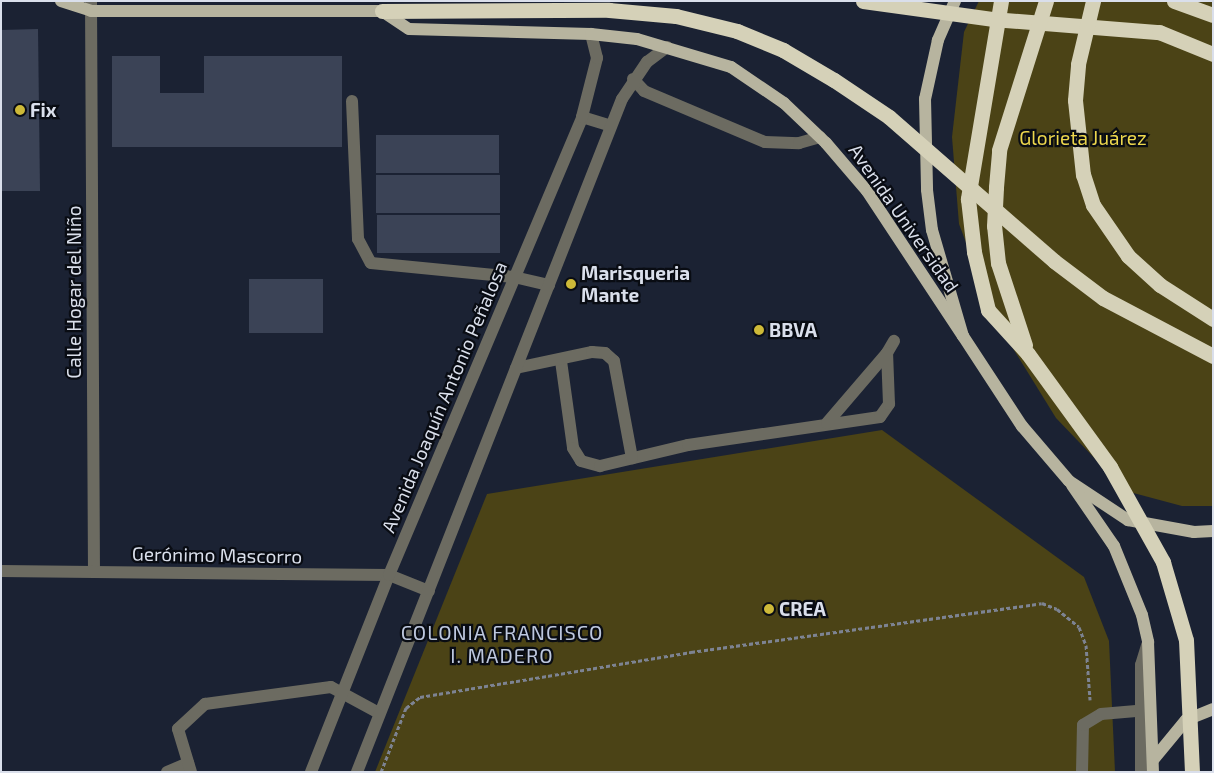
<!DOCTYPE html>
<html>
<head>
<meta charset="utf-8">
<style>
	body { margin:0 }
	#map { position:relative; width:1214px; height:773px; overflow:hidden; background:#1b2233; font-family:"Exo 2",sans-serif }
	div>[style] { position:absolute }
	.green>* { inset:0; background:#4b4316 }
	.building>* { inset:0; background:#3b4356 }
	.path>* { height:3px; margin-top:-1.5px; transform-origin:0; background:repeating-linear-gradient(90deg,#7d8392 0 4px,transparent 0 6.5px) }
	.minor>* { height:12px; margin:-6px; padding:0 6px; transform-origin:6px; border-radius:6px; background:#6c6b61 }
	.major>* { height:12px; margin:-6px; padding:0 6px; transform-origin:6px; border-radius:6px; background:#b7b49f }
	.highway>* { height:15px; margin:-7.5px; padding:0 7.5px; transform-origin:7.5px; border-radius:7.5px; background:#d5d1b8 }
	.highway-bridge>* { height:15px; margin:-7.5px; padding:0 7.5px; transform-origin:7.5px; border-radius:7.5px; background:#d5d1b8 }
	.dots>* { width:14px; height:14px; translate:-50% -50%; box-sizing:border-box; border:2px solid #090c13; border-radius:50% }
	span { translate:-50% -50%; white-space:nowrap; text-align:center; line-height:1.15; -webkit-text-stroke:4.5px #090c13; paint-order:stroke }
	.poi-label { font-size:19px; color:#dadfeb; font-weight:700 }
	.left { translate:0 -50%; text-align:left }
	.park-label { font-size:19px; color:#edd74d }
	.street-label { font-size:19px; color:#dadfeb }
	.neighbourhood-label { font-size:20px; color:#bdc7de; letter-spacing:1px }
	.frame { position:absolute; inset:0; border:2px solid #dadfeb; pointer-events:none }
</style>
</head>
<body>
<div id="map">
	<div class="green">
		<div style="clip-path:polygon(979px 1px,1213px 1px,1213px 506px,1182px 506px,1126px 491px,1056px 418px,996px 321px,959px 224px,952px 137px,964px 32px)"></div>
		<div style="clip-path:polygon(882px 430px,1084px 577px,1109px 641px,1115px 772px,375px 772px,487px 494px)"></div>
	</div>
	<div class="building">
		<div style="clip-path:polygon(38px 29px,40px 191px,1px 191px,1px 30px)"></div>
		<div style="clip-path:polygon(112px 56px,160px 56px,160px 93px,204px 93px,204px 56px,342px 56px,342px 147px,112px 147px)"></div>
		<div style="clip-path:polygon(376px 135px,499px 135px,499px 173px,376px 173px)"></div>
		<div style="clip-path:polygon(376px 175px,500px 175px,500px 213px,376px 213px)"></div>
		<div style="clip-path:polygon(377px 215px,500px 215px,500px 253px,377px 253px)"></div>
		<div style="clip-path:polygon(249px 279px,323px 279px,323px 333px,249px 333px)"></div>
	</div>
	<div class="path">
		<div style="left:381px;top:772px;width:69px;rotate:-68.7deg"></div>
		<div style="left:406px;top:708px;width:18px;rotate:-38deg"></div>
		<div style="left:420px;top:697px;width:275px;rotate:-9.4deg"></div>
		<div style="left:691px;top:652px;width:354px;rotate:-7.9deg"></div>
		<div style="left:1042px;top:603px;width:16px;rotate:22deg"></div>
		<div style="left:1057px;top:609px;width:28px;rotate:39deg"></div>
		<div style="left:1079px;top:627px;width:19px;rotate:69deg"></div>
		<div style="left:1086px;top:645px;width:55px;rotate:85.8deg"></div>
	</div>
	<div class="minor">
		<div style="left:91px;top:1px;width:571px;rotate:89.7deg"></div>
		<div style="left:633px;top:79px;width:16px;rotate:47deg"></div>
		<div style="left:644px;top:91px;width:131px;rotate:22.9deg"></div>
		<div style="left:765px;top:142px;width:34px;rotate:2deg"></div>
		<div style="left:799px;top:143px;width:22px;rotate:-16deg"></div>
		<div style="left:352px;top:101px;width:138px;rotate:87.5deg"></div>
		<div style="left:358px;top:239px;width:27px;rotate:62deg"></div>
		<div style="left:371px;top:263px;width:144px;rotate:5.6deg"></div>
		<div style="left:514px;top:277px;width:36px;rotate:13deg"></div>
		<div style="left:582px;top:117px;width:30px;rotate:17deg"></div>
		<div style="left:561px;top:361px;width:88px;rotate:82.1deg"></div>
		<div style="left:573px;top:448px;width:15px;rotate:58deg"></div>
		<div style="left:581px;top:461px;width:20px;rotate:15deg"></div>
		<div style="left:600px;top:466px;width:90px;rotate:-13.4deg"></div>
		<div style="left:688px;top:445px;width:194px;rotate:-8.3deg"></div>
		<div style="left:880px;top:417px;width:16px;rotate:-55deg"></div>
		<div style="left:889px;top:404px;width:51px;rotate:-92.2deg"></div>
		<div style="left:887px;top:353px;width:14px;rotate:-60deg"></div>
		<div style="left:516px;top:368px;width:78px;rotate:-11.9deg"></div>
		<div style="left:592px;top:352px;width:13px;rotate:4deg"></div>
		<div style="left:605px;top:353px;width:12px;rotate:42deg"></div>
		<div style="left:614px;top:361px;width:99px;rotate:79.5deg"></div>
		<div style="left:827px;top:423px;width:92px;rotate:-49.4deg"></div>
		<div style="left:1px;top:571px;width:388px;rotate:0.6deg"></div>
		<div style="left:389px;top:575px;width:43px;rotate:21.8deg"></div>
		<div style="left:167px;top:772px;width:23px;rotate:-23deg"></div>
		<div style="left:191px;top:772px;width:45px;rotate:-106.8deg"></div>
		<div style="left:178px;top:729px;width:37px;rotate:-43deg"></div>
		<div style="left:205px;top:704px;width:127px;rotate:-7.7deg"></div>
		<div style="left:331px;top:687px;width:55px;rotate:28.4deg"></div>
		<div style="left:311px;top:772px;width:212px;rotate:-68.4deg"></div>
		<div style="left:389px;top:575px;width:497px;rotate:-67.1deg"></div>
		<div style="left:582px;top:117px;width:61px;rotate:-75.7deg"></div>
		<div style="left:597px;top:58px;width:25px;rotate:-104deg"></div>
		<div style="left:357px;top:772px;width:723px;rotate:-68.51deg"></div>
		<div style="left:622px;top:99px;width:45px;rotate:-56deg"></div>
		<div style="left:647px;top:62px;width:25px;rotate:-37deg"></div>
		<div style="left:1082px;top:772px;width:47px;rotate:-88.8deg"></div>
		<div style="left:1083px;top:725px;width:21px;rotate:-31deg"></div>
		<div style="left:1101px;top:714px;width:47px;rotate:-4.9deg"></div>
		<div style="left:1141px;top:772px;width:107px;rotate:-90deg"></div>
		<div style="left:1141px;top:665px;width:21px;rotate:-73deg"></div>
	</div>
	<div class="major">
		<div style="left:61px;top:1px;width:32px;rotate:18deg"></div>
		<div style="left:91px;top:11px;width:291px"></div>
		<div style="left:382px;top:11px;width:32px;rotate:34deg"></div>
		<div style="left:409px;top:29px;width:182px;rotate:1.6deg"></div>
		<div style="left:591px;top:34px;width:46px;rotate:6.2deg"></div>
		<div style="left:637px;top:39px;width:98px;rotate:16.6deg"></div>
		<div style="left:731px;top:67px;width:64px;rotate:34.2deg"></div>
		<div style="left:784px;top:103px;width:58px;rotate:43.6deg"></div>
		<div style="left:826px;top:143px;width:63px;rotate:49.5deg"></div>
		<div style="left:867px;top:191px;width:174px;rotate:56.5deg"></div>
		<div style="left:955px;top:1px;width:43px;rotate:113.6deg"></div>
		<div style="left:938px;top:40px;width:60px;rotate:102.4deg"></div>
		<div style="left:925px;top:99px;width:91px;rotate:88.7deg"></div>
		<div style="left:927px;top:190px;width:40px;rotate:82.9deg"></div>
		<div style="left:932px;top:230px;width:110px;rotate:73.7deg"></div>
		<div style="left:963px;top:336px;width:108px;rotate:56.8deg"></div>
		<div style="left:1022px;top:426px;width:72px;rotate:49.5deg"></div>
		<div style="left:1069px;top:481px;width:71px;rotate:33.5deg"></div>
		<div style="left:1128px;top:520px;width:67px;rotate:10.3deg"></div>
		<div style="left:1194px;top:532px;width:19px;rotate:-3deg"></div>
		<div style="left:1072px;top:485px;width:74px;rotate:55.5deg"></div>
		<div style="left:1114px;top:546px;width:74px;rotate:67.9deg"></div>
		<div style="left:1142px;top:615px;width:28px;rotate:77deg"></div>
		<div style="left:1148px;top:642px;width:130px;rotate:87.8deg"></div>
		<div style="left:1153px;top:760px;width:52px;rotate:-50.5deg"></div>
		<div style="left:1186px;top:720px;width:29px;rotate:-22deg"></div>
	</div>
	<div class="highway">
		<div style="left:1174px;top:1px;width:41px;rotate:19.7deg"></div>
		<div style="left:382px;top:11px;width:227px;rotate:-0.3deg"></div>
		<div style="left:609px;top:10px;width:67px;rotate:5.1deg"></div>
		<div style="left:1093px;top:205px;width:62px;rotate:55.5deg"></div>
		<div style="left:1128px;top:256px;width:43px;rotate:42.2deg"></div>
		<div style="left:1160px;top:285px;width:63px;rotate:32.7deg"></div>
	</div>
	<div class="highway-bridge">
		<div style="left:863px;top:1px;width:130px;rotate:7.9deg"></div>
		<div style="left:992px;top:19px;width:168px;rotate:4.5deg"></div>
		<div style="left:1159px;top:32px;width:58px;rotate:22.2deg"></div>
		<div style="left:1001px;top:1px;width:201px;rotate:99.5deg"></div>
		<div style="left:968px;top:199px;width:53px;rotate:83.5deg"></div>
		<div style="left:974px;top:252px;width:60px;rotate:76.4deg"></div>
		<div style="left:988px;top:310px;width:59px;rotate:47.7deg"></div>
		<div style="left:1028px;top:354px;width:140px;rotate:54deg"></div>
		<div style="left:1110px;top:467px;width:109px;rotate:60.8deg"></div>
		<div style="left:1163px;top:562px;width:81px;rotate:73.6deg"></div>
		<div style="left:1186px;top:640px;width:132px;rotate:87.4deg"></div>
		<div style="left:676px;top:16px;width:63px;rotate:13.8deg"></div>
		<div style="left:737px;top:31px;width:50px;rotate:22.4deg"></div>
		<div style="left:783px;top:50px;width:59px;rotate:30.5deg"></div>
		<div style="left:834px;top:80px;width:66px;rotate:33.9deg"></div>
		<div style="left:889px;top:117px;width:219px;rotate:41.1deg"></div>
		<div style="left:1054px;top:261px;width:61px;rotate:37.1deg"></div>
		<div style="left:1103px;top:298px;width:124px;rotate:27.8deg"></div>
		<div style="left:1093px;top:205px;width:32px;rotate:-108deg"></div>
		<div style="left:1083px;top:175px;width:75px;rotate:-96.1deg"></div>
		<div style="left:1075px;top:100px;width:36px;rotate:-85deg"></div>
		<div style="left:1078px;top:64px;width:65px;rotate:-76.6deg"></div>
		<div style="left:1025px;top:345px;width:86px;rotate:-108.2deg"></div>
		<div style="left:998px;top:263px;width:37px;rotate:-96deg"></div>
		<div style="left:994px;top:226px;width:39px;rotate:-87deg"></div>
		<div style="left:996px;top:187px;width:37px;rotate:-85deg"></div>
		<div style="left:999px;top:150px;width:156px;rotate:-72.5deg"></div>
	</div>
	<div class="dots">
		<div style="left:20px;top:110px;background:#cdb938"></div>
		<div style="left:571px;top:284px;background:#cdb938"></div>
		<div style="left:759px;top:330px;background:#cdb938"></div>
		<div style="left:769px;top:609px;background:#cdb938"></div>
	</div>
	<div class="poi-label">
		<span class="left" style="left:30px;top:110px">Fix</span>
		<span class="left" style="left:581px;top:284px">Marisqueria<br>Mante</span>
		<span class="left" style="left:769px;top:330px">BBVA</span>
		<span class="left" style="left:779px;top:609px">CREA</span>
	</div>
	<div class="park-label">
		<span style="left:1083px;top:138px">Glorieta Juárez</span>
	</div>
	<div class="street-label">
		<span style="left:904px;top:218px;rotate:55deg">Avenida Universidad</span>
		<span style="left:74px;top:292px;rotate:-90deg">Calle Hogar del Niño</span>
		<span style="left:444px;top:397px;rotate:-67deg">Avenida Joaquín Antonio Peñalosa</span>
		<span style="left:217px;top:555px;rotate:1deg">Gerónimo Mascorro</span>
	</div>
	<div class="neighbourhood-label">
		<span style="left:502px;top:644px">COLONIA FRANCISCO<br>I. MADERO</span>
	</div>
	<div class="frame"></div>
</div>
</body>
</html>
